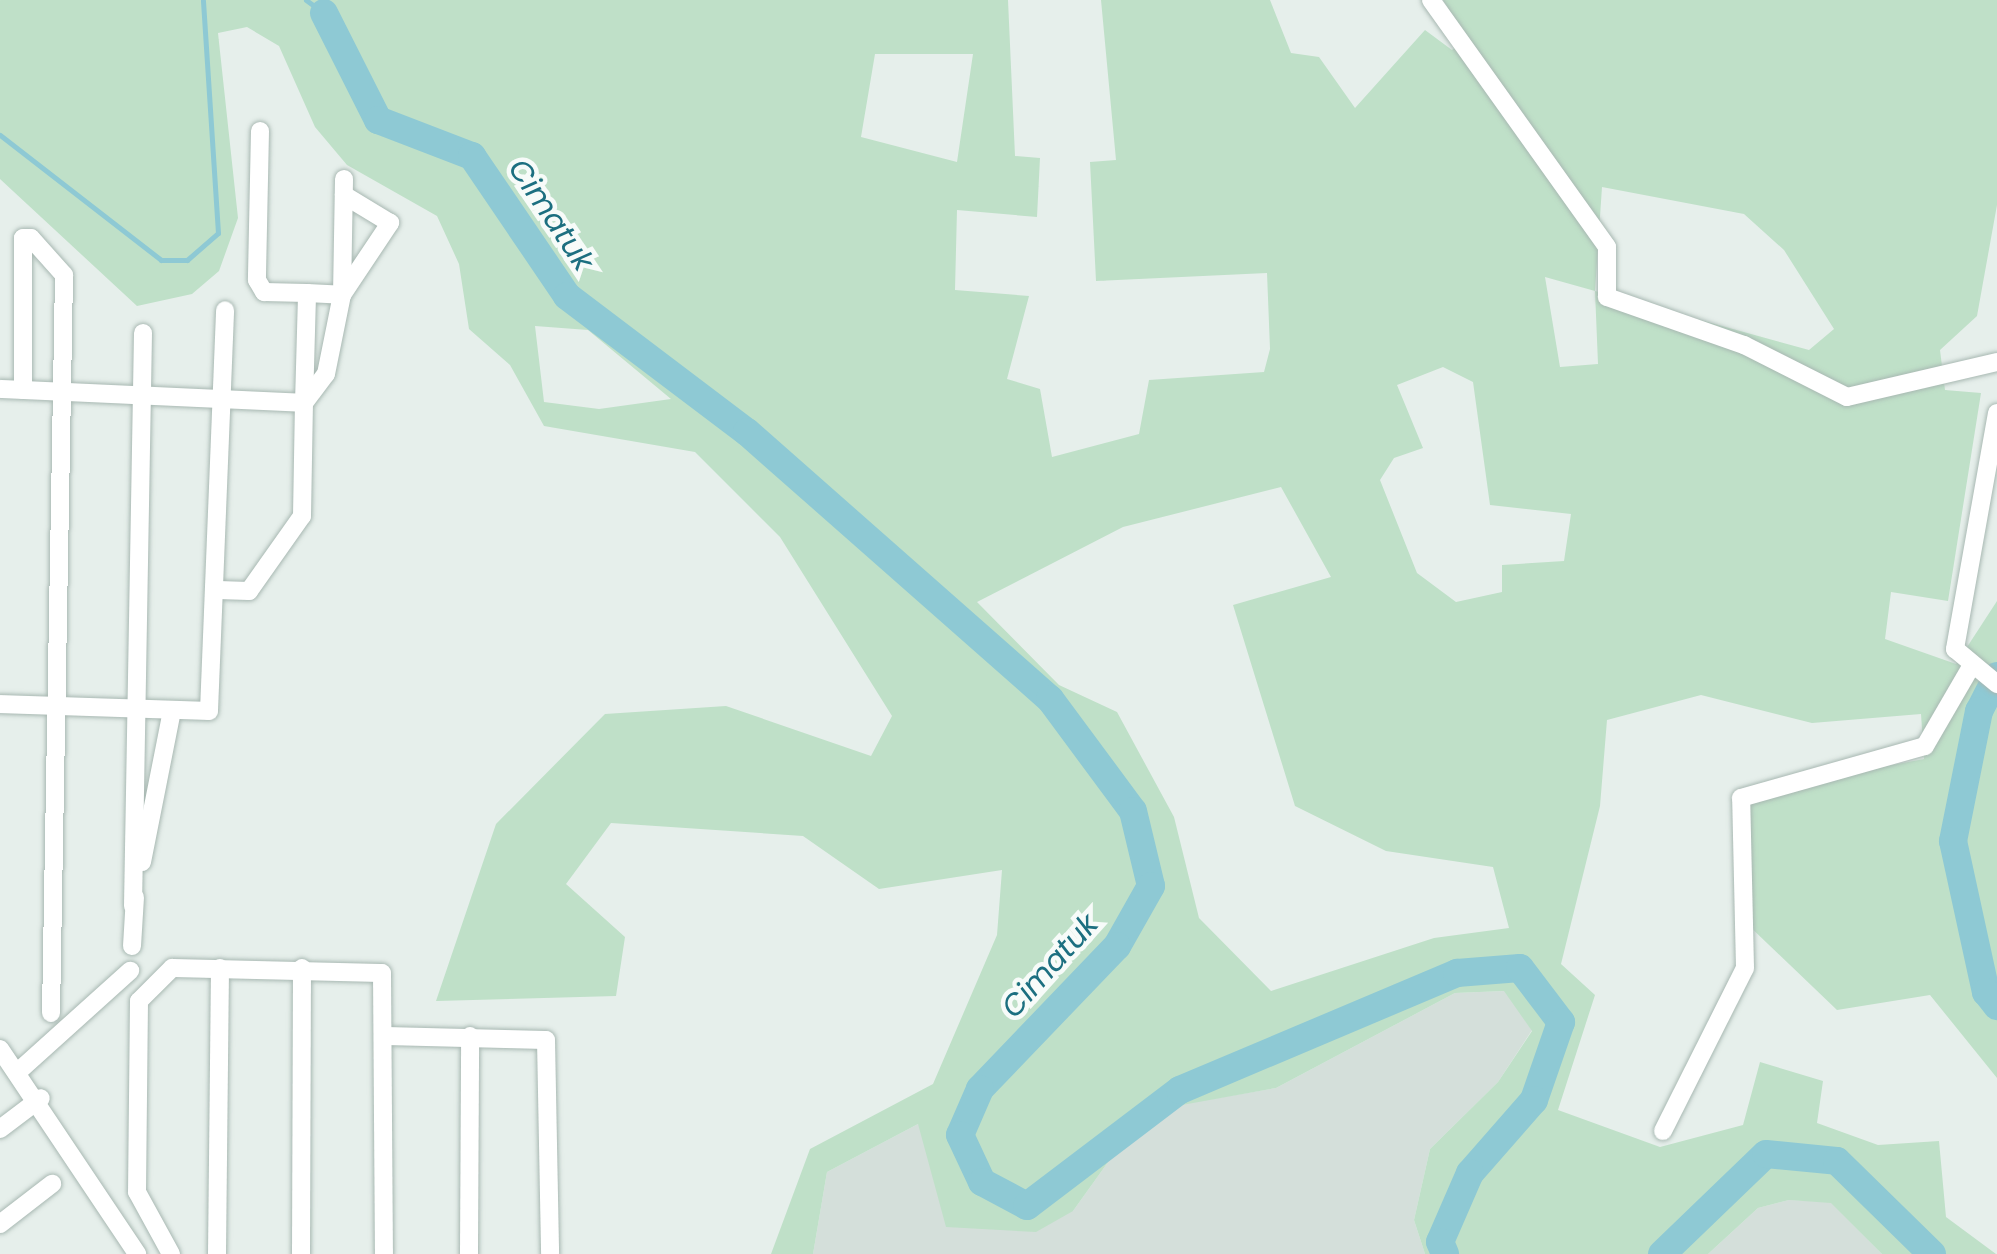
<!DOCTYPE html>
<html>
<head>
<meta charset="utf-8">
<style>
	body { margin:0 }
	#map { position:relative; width:1997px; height:1254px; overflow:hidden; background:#e6efeb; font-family:Poppins,sans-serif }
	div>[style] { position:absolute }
	.built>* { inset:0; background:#d4dfda }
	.green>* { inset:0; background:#bfe0c8 }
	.stream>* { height:5px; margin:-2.5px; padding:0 2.5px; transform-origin:2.5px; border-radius:2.5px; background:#8ec9d4 }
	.river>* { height:28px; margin:-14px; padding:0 14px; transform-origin:14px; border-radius:14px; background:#8ec9d4 }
	.roads { filter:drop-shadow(0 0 2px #a8b8b2) drop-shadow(0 0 2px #a8b8b2) }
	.minor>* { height:18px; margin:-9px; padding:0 9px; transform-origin:9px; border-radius:9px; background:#fff }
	span { translate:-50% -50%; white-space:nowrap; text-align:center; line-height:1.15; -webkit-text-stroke:9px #f7fbf9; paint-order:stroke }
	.water-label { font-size:30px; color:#1c6f80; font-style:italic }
</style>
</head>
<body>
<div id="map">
	<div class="built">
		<div style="clip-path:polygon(1505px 991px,1532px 1030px,1498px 1082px,1430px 1149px,1414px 1220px,1425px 1254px,813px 1254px,827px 1172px,918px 1124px,1073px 1211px,1116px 1151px,1182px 1104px,1276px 1088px,1455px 993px)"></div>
		<div style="clip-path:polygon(1789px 1200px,1831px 1202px,1882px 1254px,1708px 1254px,1758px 1208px)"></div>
	</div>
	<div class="green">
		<div style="clip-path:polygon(evenodd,0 0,1008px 0,1015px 156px,1040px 158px,1037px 217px,957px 210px,955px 290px,1029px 296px,1007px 379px,1040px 389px,1052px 457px,1139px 434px,1149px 380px,1264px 372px,1270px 349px,1267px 273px,1096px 281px,1090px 162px,1116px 160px,1101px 0,1270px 0,1291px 53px,1319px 57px,1355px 108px,1425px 30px,1452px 50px,1466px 38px,1443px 0,1997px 0,1997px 205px,1977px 316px,1940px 350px,1945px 390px,1981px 393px,1948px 601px,1891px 592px,1885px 639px,1956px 664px,1997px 601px,1997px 1078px,1930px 995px,1837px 1010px,1745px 922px,1735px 816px,1754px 791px,1924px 759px,1921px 714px,1812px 723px,1701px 695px,1607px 720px,1600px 806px,1561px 964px,1595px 995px,1558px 1110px,1660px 1147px,1743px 1125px,1760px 1062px,1823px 1081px,1817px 1123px,1878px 1145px,1939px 1141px,1946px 1217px,1996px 1254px,1882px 1254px,1831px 1203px,1789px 1200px,1758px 1208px,1708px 1254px,1425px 1254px,1414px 1220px,1430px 1149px,1498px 1082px,1532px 1031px,1504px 991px,1455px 993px,1276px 1088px,1182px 1105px,1116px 1151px,1073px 1211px,1036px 1232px,946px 1227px,918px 1124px,827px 1172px,813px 1254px,771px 1254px,810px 1149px,933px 1084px,997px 935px,1002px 870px,879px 889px,803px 836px,611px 823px,566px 884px,625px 937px,616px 996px,436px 1001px,496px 824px,605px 714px,726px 706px,871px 756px,892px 716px,780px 537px,695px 452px,544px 426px,510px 365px,469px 329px,459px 264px,437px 216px,347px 165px,315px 127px,279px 46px,247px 27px,218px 33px,238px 218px,219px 271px,192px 294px,137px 306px,0 179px,0 0,875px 54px,973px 54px,957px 162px,861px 137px,875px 54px,0 0,1602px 187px,1744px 214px,1784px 250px,1834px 329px,1809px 350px,1595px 291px,1602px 187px,0 0,1545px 277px,1595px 291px,1598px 364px,1560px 367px,1545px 277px,0 0,535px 326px,588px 330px,671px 399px,599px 409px,544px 402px,535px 326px,0 0,1443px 367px,1473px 382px,1490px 505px,1571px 514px,1564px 561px,1502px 565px,1502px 592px,1456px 602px,1417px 573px,1380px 480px,1394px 458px,1423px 448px,1397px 385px,1443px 367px,0 0,1281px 487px,1331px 577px,1233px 605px,1295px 806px,1386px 851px,1493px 867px,1509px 928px,1434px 938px,1271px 991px,1199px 918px,1174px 817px,1117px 712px,1059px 685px,977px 602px,1123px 527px,1281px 487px)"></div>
	</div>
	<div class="stream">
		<div style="left:306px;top:0;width:22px;rotate:36deg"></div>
		<div style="left:0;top:135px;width:204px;rotate:37.8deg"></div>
		<div style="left:161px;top:260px;width:26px"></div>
		<div style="left:187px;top:260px;width:41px;rotate:-41.1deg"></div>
		<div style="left:218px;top:233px;width:233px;rotate:-93.7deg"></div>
	</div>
	<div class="river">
		<div style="left:324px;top:13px;width:120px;rotate:63.2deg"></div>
		<div style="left:378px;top:120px;width:101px;rotate:21deg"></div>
		<div style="left:472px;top:156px;width:169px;rotate:55.8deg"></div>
		<div style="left:567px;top:296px;width:226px;rotate:37.1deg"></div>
		<div style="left:747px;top:432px;width:404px;rotate:41.4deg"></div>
		<div style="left:1050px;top:699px;width:139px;rotate:53.5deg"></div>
		<div style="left:1133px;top:811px;width:77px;rotate:76.5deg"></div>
		<div style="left:1151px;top:886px;width:69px;rotate:119.5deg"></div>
		<div style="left:1117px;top:946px;width:198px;rotate:133.8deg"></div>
		<div style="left:980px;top:1089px;width:50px;rotate:113.5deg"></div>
		<div style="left:960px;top:1135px;width:52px;rotate:64.9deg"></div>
		<div style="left:982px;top:1182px;width:51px;rotate:28.1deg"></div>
		<div style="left:1027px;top:1206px;width:192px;rotate:-37.2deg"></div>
		<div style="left:1180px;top:1090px;width:301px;rotate:-22.9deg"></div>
		<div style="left:1457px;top:973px;width:63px;rotate:-4.5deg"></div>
		<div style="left:1520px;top:968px;width:68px;rotate:52.8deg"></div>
		<div style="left:1561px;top:1022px;width:83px;rotate:109.1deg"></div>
		<div style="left:1534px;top:1100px;width:97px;rotate:131.2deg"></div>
		<div style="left:1470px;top:1173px;width:75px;rotate:113.5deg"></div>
		<div style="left:1440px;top:1242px;width:13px;rotate:67deg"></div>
		<div style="left:1997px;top:676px;width:39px;rotate:117deg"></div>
		<div style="left:1979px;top:711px;width:133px;rotate:101.3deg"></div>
		<div style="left:1953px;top:841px;width:155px;rotate:77.7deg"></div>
		<div style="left:1986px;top:992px;width:18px;rotate:52deg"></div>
		<div style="left:1662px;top:1254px;width:144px;rotate:-43.9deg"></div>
		<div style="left:1766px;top:1154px;width:71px;rotate:5.6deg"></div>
		<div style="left:1837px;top:1161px;width:133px;rotate:44.4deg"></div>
	</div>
	<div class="roads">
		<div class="minor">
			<div style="left:1431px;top:0;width:303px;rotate:54.5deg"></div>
			<div style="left:1607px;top:247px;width:50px;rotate:90deg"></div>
			<div style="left:1607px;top:297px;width:145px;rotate:19.3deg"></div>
			<div style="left:1744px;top:345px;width:115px;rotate:26.8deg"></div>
			<div style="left:1847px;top:397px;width:154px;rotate:-13.1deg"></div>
			<div style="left:260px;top:131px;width:149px;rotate:91.2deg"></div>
			<div style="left:257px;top:280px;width:14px;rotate:60deg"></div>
			<div style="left:264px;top:292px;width:43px;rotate:1.3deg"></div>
			<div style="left:0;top:389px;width:304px;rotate:2.6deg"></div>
			<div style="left:304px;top:403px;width:110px;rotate:-88.4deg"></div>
			<div style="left:307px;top:293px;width:35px;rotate:3deg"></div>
			<div style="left:342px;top:295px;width:87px;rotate:-56.3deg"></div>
			<div style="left:390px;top:223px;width:54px;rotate:-148.7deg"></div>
			<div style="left:23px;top:390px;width:152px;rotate:-90deg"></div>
			<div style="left:23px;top:238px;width:8px"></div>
			<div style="left:31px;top:238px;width:50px;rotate:48.3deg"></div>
			<div style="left:64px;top:275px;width:738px;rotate:91.01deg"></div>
			<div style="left:1997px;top:413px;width:240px;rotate:100.1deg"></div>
			<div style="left:1955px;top:649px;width:55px;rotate:39.8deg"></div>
			<div style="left:218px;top:590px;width:31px;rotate:2deg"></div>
			<div style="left:249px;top:591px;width:92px;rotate:-54.8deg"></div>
			<div style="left:302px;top:516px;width:113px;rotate:-89deg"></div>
			<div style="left:304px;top:403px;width:36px;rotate:-53deg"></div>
			<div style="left:326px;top:374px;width:81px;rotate:-78.6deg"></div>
			<div style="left:342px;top:295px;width:116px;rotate:-89deg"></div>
			<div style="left:0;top:704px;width:209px;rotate:1.9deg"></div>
			<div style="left:209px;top:711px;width:401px;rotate:-87.7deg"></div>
			<div style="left:142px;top:862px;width:155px;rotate:-78.8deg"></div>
			<div style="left:133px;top:906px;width:573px;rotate:-89deg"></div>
			<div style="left:132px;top:946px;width:49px;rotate:-86.5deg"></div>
			<div style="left:385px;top:1036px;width:161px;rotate:1.4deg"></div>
			<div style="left:546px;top:1040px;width:214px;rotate:88.9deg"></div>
			<div style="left:0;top:1049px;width:247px;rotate:56.2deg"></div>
			<div style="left:21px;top:1069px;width:147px;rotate:-42deg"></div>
			<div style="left:0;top:1129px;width:51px;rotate:-37.1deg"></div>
			<div style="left:1663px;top:1131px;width:182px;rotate:-63.3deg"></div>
			<div style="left:1745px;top:968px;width:170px;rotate:-91.3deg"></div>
			<div style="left:1741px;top:798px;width:191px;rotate:-15.8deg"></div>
			<div style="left:1925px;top:746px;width:94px;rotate:-59.9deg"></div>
			<div style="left:0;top:1224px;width:66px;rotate:-37.6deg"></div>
			<div style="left:171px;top:1254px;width:71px;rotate:-118.7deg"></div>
			<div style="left:137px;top:1192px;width:191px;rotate:-89.4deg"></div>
			<div style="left:139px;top:1001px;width:47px;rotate:-45deg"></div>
			<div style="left:172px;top:968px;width:210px;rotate:1.4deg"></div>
			<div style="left:382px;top:973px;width:281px;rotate:89.6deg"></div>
			<div style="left:217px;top:1254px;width:286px;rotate:-89.4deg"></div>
			<div style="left:301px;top:1254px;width:286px;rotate:-89.8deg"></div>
			<div style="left:469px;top:1254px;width:218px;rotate:-89.7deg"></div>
		</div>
	</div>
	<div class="water-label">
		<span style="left:551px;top:215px;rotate:56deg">Cimatuk</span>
		<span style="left:1050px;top:966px;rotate:-48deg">Cimatuk</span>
	</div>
</div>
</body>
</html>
